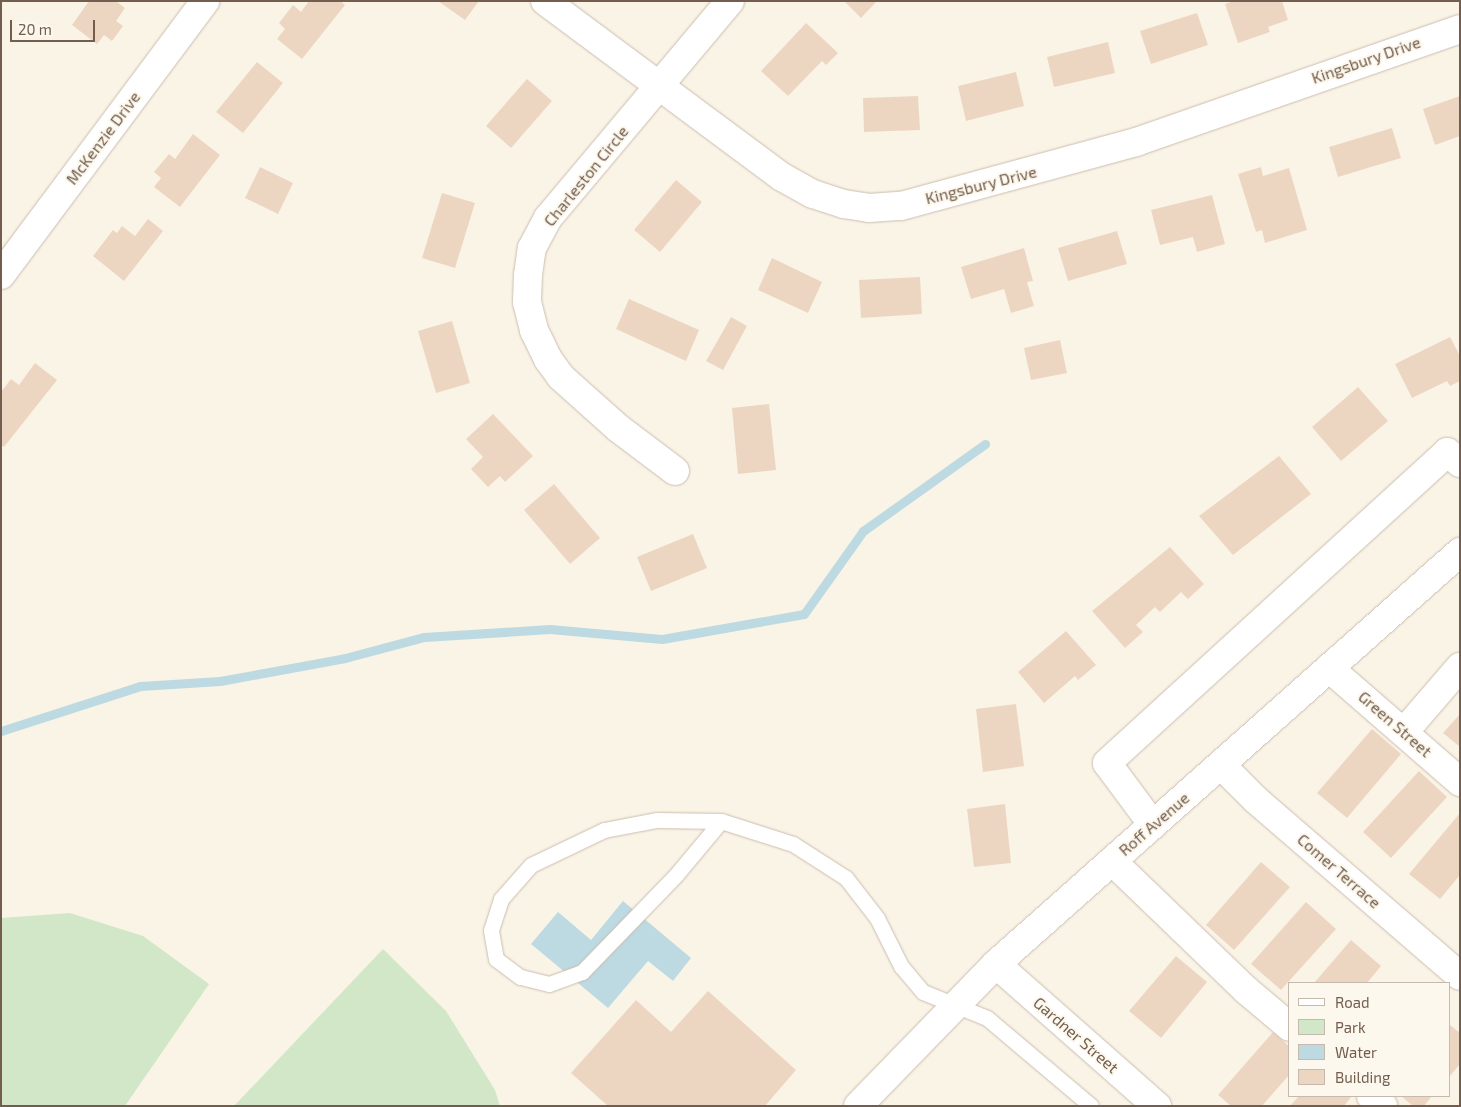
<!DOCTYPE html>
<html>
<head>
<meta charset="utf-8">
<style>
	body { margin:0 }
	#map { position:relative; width:1461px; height:1107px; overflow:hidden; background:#faf4e7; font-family:"Exo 2",sans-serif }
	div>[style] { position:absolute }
	.green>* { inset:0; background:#d1e7c7 }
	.water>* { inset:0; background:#bddae2 }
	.stream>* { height:9px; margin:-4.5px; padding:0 4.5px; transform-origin:4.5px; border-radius:4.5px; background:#bddae2 }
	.building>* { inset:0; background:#edd6c1 }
	.roads { filter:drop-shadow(0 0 1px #cbbdae) drop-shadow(0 0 1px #cbbdae) }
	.lane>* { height:15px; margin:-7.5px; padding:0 7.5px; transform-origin:7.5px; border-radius:7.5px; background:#fff }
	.street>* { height:28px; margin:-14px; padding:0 14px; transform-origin:14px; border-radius:14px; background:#fff }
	span { translate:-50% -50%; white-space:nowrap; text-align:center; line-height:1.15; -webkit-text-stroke:4px #fdf8ed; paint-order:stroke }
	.street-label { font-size:16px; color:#725d4e }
	.frame { position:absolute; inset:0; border:2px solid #725d4e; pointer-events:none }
	.legend { position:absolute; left:1288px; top:982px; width:162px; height:115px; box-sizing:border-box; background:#fdf8ed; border:1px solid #c5baad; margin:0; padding:6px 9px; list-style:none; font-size:15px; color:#725d4e }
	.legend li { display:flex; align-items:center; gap:10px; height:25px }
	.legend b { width:25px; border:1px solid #c5baad }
	.scale { position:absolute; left:10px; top:20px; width:85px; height:22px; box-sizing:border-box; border:2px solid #725d4e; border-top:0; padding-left:6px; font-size:15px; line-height:18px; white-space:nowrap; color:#725d4e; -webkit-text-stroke:4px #fdf8ed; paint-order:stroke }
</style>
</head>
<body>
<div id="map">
	<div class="green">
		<div style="clip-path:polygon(70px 913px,143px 936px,209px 984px,125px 1106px,1px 1106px,1px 918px)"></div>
		<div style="clip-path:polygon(383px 949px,446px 1011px,495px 1090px,500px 1106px,234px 1106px)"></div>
	</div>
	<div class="water">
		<div style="clip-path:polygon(623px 901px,691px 958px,673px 981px,648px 961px,608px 1008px,531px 944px,558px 912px,591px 940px)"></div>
	</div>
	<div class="stream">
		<div style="left:1px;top:731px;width:146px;rotate:-17.9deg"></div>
		<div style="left:140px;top:686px;width:80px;rotate:-3.6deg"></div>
		<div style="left:220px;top:681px;width:127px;rotate:-10.4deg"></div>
		<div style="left:345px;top:658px;width:82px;rotate:-14.9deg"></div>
		<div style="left:424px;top:637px;width:126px;rotate:-3.6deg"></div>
		<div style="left:550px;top:629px;width:112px;rotate:5.1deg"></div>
		<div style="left:662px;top:639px;width:144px;rotate:-10deg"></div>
		<div style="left:804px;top:614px;width:102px;rotate:-54.6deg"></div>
		<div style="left:863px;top:531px;width:150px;rotate:-35.5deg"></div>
	</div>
	<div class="building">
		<div style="clip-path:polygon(89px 1px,116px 1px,125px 8px,116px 21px,123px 26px,112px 41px,104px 35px,97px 44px,72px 25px)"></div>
		<div style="clip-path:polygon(309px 1px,340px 1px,345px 5px,302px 59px,277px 39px,285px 29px,279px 23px,293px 5px,301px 12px)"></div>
		<div style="clip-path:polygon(438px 1px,479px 1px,465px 20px)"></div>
		<div style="clip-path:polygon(844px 1px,877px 1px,861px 18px)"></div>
		<div style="clip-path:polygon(1234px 1px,1282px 1px,1288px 20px,1268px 27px,1270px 32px,1238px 43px,1225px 4px)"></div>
		<div style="clip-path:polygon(1197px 13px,1208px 45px,1151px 64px,1140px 31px)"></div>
		<div style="clip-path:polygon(806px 23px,838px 53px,826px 65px,822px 61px,788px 96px,761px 71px)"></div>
		<div style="clip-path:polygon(1108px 42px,1115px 73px,1054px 87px,1047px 57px)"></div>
		<div style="clip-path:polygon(257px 62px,283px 83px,243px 133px,216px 112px)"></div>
		<div style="clip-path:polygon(1016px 72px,1024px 106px,966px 121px,958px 86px)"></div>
		<div style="clip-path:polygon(527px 79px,552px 101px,511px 148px,486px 126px)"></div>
		<div style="clip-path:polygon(918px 96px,920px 130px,864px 132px,863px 98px)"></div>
		<div style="clip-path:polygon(1460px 96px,1460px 136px,1435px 145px,1423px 109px)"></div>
		<div style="clip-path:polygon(1392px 128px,1401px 158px,1338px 177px,1329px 147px)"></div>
		<div style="clip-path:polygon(193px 134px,220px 155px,180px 207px,154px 187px,161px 178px,154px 172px,169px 154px,175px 159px)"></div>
		<div style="clip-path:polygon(260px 167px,293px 183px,278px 214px,245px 198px)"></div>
		<div style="clip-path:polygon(1261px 167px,1263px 176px,1289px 168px,1307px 230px,1265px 243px,1262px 230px,1256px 232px,1238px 174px)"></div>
		<div style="clip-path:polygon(676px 180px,702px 202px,660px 252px,634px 230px)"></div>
		<div style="clip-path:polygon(442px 193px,475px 203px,455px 268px,422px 258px)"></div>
		<div style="clip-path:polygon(1212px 195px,1225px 244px,1197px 252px,1193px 237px,1160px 245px,1151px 210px)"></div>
		<div style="clip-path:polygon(148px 219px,163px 231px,124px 281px,93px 256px,113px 230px,117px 233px,122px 226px,135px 236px)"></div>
		<div style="clip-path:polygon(1117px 231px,1127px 264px,1068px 281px,1058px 248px)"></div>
		<div style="clip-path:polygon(1024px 248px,1033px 281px,1027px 282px,1034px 306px,1011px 313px,1004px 289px,971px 299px,961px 267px)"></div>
		<div style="clip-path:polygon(772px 258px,822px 282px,808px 313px,758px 290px)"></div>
		<div style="clip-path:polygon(920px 277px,922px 314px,861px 318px,859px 280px)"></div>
		<div style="clip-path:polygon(629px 299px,699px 330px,686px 361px,616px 329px)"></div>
		<div style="clip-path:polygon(731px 317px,747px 326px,723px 370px,706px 361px)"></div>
		<div style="clip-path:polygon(452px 321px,470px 383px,436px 393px,418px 331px)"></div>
		<div style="clip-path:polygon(1450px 337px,1460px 356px,1460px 381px,1450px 386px,1447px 381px,1412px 398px,1395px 364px)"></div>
		<div style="clip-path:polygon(1060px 340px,1067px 373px,1031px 380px,1024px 348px)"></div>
		<div style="clip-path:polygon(35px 363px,57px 380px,4px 447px,1px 445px,1px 392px,11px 379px,19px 385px)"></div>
		<div style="clip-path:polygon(1358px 387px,1388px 421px,1341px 461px,1312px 427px)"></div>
		<div style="clip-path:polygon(769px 404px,776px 470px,738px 474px,732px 408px)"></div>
		<div style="clip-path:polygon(493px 414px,533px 456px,505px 482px,500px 476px,488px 487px,471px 469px,483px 457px,466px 439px)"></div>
		<div style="clip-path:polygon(1279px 456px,1311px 494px,1233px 555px,1199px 516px)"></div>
		<div style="clip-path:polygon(554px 484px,600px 538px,570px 564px,524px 510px)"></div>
		<div style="clip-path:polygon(693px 534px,707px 568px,651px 591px,637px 557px)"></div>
		<div style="clip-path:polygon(1170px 547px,1204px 584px,1188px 599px,1181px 592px,1160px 612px,1155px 607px,1136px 625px,1143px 632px,1125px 648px,1092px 611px)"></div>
		<div style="clip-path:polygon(1066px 631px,1096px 665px,1078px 680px,1075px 676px,1044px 703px,1018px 672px)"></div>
		<div style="clip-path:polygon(1016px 704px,1024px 766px,983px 772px,976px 709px)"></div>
		<div style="clip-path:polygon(1460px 714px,1460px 747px,1443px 733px)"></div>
		<div style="clip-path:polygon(1372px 729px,1401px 754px,1347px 818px,1317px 793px)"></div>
		<div style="clip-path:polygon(1419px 771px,1447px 797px,1391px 858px,1363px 832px)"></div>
		<div style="clip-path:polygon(1005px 804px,1011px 863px,974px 867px,967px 809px)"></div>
		<div style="clip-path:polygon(1460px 813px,1460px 875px,1440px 899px,1409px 874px)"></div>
		<div style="clip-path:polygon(1261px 862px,1290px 887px,1234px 950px,1206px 925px)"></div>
		<div style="clip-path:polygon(1306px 902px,1336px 929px,1281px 990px,1251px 964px)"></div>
		<div style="clip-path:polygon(1351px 940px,1381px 966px,1367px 983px,1314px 983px)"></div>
		<div style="clip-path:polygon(1176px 956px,1207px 982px,1161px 1038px,1129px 1011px)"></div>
		<div style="clip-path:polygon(708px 991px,796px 1070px,765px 1106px,608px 1106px,571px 1073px,636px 1000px,671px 1032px)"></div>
		<div style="clip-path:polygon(1450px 1025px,1460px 1033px,1460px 1064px,1450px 1076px)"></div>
		<div style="clip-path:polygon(1273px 1032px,1290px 1047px,1290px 1074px,1262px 1106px,1231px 1106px,1218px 1095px)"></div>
		<div style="clip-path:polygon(1299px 1096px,1349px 1096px,1351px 1097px,1344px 1106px,1290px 1106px)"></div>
		<div style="clip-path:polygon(1401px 1096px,1432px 1096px,1424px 1106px,1413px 1106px)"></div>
	</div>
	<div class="roads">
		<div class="lane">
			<div style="left:721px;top:821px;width:70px;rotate:129.8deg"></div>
			<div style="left:676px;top:875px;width:135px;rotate:134.1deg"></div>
			<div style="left:582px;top:972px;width:35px;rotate:160deg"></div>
			<div style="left:549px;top:984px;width:30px;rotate:-166deg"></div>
			<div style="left:520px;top:977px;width:30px;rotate:-143deg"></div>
			<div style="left:496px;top:959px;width:29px;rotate:-100deg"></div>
			<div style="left:491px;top:930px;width:33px;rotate:-72deg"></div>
			<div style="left:501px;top:899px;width:45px;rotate:-48.6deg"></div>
			<div style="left:531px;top:865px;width:81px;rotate:-25.6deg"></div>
			<div style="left:604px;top:830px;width:54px;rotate:-10.7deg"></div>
			<div style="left:657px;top:820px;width:64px;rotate:0.9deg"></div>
			<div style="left:721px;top:821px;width:76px;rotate:17.7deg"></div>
			<div style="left:793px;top:844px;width:63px;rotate:32.7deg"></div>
			<div style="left:846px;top:878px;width:51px;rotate:52.2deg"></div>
			<div style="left:877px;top:918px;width:54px;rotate:63.4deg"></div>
			<div style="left:901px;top:966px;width:34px;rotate:50deg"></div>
			<div style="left:923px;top:992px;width:69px;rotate:22.1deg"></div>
			<div style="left:987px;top:1018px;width:136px;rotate:40.2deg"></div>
		</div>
		<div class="street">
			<div style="left:545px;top:1px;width:295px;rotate:36.6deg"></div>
			<div style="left:782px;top:177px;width:35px;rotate:29deg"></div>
			<div style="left:813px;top:194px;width:33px;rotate:18deg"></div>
			<div style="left:844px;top:204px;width:25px;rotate:9deg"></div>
			<div style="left:869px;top:208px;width:32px;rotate:-4deg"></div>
			<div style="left:901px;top:206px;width:244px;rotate:-15.2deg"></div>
			<div style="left:1136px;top:142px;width:343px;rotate:-19.2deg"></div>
			<div style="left:1px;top:275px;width:342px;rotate:-53.3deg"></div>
			<div style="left:675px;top:471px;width:71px;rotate:-143deg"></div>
			<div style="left:618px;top:428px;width:76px;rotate:-138.2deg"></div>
			<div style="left:561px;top:377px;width:22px;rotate:-126deg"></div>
			<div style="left:548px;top:359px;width:32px;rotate:-116deg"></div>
			<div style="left:534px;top:330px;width:29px;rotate:-104deg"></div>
			<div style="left:527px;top:302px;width:27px;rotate:-88deg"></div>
			<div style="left:528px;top:275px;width:27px;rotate:-82deg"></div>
			<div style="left:532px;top:248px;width:34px;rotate:-62deg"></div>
			<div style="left:548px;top:218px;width:283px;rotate:-50deg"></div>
			<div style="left:1329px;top:668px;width:174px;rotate:41deg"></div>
			<div style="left:1404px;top:732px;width:86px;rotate:-49.3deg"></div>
			<div style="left:1221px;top:765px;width:49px;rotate:45deg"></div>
			<div style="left:1256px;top:800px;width:269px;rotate:40.8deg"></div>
			<div style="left:1153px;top:825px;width:77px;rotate:-126.6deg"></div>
			<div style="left:1107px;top:763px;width:461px;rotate:-42.4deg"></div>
			<div style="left:1447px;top:452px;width:17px;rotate:40deg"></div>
			<div style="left:1112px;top:861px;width:186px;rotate:43.9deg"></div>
			<div style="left:1246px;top:990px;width:57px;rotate:40.1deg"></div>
			<div style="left:996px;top:964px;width:215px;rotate:41.4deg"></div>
			<div style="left:1371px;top:1096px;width:16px;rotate:40deg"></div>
			<div style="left:858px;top:1106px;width:198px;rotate:-45.8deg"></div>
			<div style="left:996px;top:964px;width:621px;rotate:-41.6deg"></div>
		</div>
	</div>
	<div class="street-label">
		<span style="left:1366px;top:60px;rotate:-19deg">Kingsbury Drive</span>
		<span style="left:103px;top:138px;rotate:-53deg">McKenzie Drive</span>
		<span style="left:586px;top:176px;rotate:-51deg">Charleston Circle</span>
		<span style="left:981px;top:185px;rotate:-14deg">Kingsbury Drive</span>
		<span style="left:1395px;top:724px;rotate:41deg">Green Street</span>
		<span style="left:1154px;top:824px;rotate:-41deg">Roff Avenue</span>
		<span style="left:1339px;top:871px;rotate:41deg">Comer Terrace</span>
		<span style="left:1076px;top:1035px;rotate:41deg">Gardner Street</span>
	</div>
	<div class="frame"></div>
	<ul class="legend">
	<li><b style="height:6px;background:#fff"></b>Road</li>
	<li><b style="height:14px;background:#d1e7c7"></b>Park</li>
	<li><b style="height:14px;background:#bddae2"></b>Water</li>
	<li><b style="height:14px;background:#edd6c1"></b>Building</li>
	</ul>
	<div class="scale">20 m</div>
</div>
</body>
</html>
